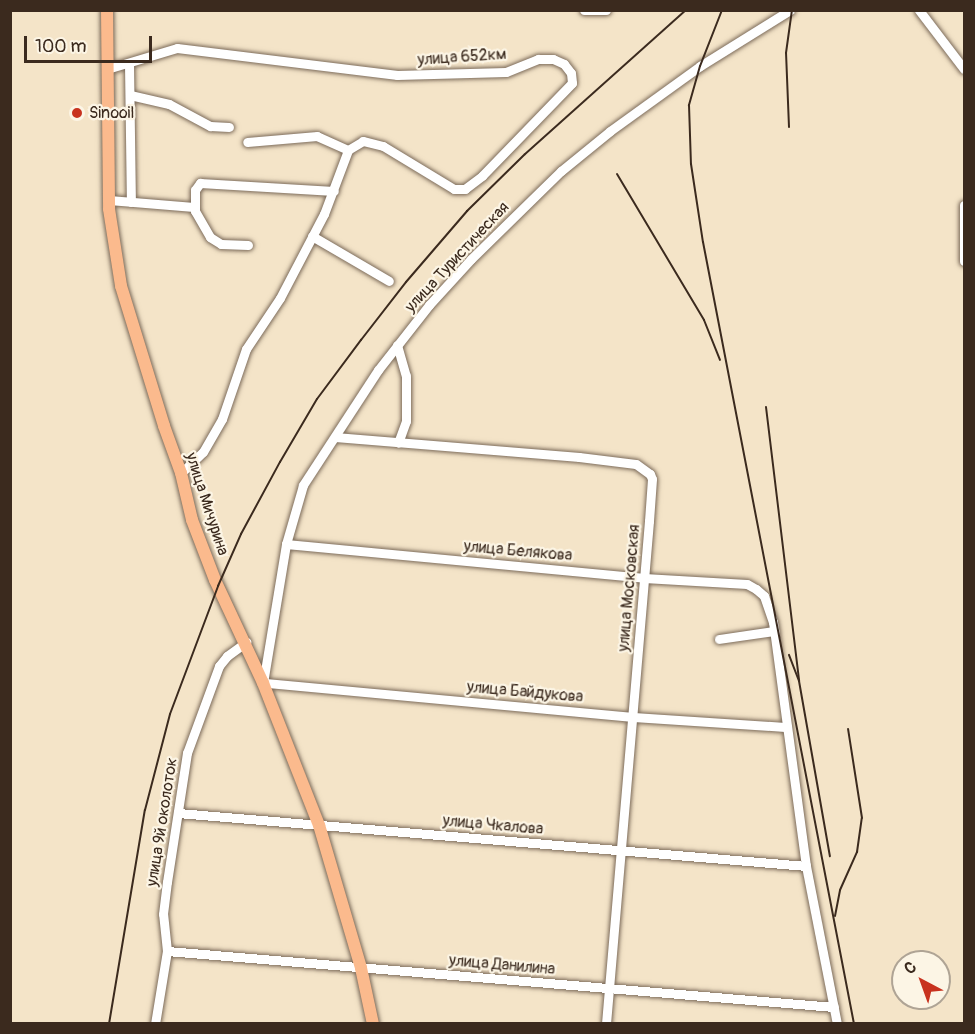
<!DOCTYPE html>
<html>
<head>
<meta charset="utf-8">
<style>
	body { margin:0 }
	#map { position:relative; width:975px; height:1034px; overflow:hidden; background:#f4e4c8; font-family:Pangolin,sans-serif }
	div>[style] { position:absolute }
	.roads { filter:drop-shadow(0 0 2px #7c6b5a) drop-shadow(0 0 2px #7c6b5a) }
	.minor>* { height:9px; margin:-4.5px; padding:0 4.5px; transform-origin:4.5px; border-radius:4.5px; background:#fff }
	.major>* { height:12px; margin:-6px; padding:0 6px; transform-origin:6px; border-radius:6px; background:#fbba8d }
	.rail>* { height:2px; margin:-1px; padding:0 1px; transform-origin:1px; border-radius:1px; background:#3b2a1e }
	.dots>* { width:16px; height:16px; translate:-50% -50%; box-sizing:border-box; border:3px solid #fcf5e5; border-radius:50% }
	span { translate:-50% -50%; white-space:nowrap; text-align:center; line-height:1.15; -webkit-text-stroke:4.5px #fcf5e5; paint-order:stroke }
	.street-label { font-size:16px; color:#3b2a1e }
	.poi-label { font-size:16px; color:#3b2a1e }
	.left { translate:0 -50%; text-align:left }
	.frame { position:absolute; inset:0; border:12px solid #3b2a1e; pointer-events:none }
	.north { position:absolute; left:891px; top:950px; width:60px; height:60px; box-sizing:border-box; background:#fcf5e5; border:2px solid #afa495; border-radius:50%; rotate:319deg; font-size:16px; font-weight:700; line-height:24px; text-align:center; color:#3b2a1e }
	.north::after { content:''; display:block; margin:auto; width:21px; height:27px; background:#c8321e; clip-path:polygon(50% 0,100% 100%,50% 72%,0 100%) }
	.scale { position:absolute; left:24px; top:36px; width:128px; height:27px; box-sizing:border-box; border:3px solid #3b2a1e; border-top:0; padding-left:8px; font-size:18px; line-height:21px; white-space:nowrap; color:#3b2a1e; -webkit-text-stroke:4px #fcf5e5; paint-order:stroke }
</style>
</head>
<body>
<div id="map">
	<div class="roads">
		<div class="minor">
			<div style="left:584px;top:10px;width:22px"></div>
			<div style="left:919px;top:10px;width:74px;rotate:52.7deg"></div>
			<div style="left:129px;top:64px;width:138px;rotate:89.2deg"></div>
			<div style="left:107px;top:69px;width:73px;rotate:-16.7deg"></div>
			<div style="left:177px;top:48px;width:222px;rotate:7deg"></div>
			<div style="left:397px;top:75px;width:109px;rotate:-1.6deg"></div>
			<div style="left:506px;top:72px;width:35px;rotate:-22deg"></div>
			<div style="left:538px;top:59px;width:15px"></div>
			<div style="left:553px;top:59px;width:12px;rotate:24deg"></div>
			<div style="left:564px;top:64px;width:11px;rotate:52deg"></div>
			<div style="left:571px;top:73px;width:10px;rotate:84deg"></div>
			<div style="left:572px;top:83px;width:129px;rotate:134.1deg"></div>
			<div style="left:482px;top:176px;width:21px;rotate:143deg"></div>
			<div style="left:465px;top:189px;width:11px;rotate:180deg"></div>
			<div style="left:454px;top:189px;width:83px;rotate:-148.8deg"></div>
			<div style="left:383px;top:146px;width:21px;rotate:-166deg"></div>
			<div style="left:363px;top:141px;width:17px;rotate:149deg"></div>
			<div style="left:130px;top:95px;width:40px;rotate:13deg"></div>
			<div style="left:169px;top:104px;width:47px;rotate:28.2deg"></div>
			<div style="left:210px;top:126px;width:19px;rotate:3deg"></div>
			<div style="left:109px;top:200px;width:85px;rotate:4.7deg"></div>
			<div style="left:964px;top:205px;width:56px;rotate:90deg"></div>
			<div style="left:312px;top:236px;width:89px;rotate:30.3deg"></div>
			<div style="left:248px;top:245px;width:27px;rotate:-178deg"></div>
			<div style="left:221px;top:244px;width:13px;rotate:-148deg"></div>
			<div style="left:210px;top:237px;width:30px;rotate:-120deg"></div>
			<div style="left:195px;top:211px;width:21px;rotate:-90deg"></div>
			<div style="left:195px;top:190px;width:9px;rotate:-54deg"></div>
			<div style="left:200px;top:183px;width:134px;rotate:3.4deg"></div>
			<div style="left:397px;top:345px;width:32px;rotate:74deg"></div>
			<div style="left:406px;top:376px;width:45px;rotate:90deg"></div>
			<div style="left:406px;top:421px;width:23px;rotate:110deg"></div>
			<div style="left:335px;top:437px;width:245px;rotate:4.7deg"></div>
			<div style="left:579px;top:457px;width:57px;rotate:7deg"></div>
			<div style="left:636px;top:464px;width:17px;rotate:36deg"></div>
			<div style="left:650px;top:474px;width:5px;rotate:68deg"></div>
			<div style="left:652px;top:479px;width:42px;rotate:94.1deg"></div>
			<div style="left:649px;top:521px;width:505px;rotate:94.89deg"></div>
			<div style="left:181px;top:473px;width:30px;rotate:-44deg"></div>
			<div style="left:203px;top:452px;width:38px;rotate:-60deg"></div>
			<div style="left:222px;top:419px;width:74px;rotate:-71.1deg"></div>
			<div style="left:246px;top:349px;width:61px;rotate:-56.3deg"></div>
			<div style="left:280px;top:298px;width:95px;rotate:-62.4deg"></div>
			<div style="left:324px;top:214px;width:68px;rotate:-69.4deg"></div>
			<div style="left:348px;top:150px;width:34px;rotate:-156deg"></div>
			<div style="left:317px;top:136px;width:70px;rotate:175.1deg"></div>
			<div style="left:286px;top:544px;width:360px;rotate:5.4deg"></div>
			<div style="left:644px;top:578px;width:103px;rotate:3.3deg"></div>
			<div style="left:747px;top:584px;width:10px;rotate:29deg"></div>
			<div style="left:756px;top:589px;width:11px;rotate:41deg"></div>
			<div style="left:764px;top:596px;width:28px;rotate:71deg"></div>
			<div style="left:773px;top:622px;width:246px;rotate:82.3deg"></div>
			<div style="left:806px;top:866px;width:161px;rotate:78.9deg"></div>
			<div style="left:719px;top:639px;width:56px;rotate:-8.3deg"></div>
			<div style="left:785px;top:727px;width:152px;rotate:-176.2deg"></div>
			<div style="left:633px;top:717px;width:372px;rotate:-174.7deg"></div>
			<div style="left:263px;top:683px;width:141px;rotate:-80.6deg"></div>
			<div style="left:286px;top:544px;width:61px;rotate:-73.9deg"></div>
			<div style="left:303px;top:485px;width:137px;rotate:-56.9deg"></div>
			<div style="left:378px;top:370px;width:83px;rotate:-51.9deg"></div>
			<div style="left:429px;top:305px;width:62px;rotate:-47.6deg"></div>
			<div style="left:471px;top:259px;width:126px;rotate:-44.4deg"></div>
			<div style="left:561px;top:171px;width:63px;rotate:-39.2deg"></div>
			<div style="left:610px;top:131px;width:111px;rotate:-35.8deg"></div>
			<div style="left:700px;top:66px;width:106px;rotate:-31.9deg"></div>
			<div style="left:178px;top:813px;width:630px;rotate:4.82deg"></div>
			<div style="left:167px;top:951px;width:669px;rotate:4.8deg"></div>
			<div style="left:155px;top:1024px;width:74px;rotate:-80.7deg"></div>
			<div style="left:167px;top:951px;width:37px;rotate:-96deg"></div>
			<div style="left:163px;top:914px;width:32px;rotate:-83deg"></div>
			<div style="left:167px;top:882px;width:131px;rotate:-81.2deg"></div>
			<div style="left:187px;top:753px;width:93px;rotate:-69.8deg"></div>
			<div style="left:219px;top:666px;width:13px;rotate:-51deg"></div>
			<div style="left:227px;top:656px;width:24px;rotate:-36deg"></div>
		</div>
		<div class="major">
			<div style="left:107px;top:10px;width:199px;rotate:89.4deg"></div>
			<div style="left:109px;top:209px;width:78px;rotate:81.1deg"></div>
			<div style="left:121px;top:286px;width:146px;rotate:72.9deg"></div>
			<div style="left:164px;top:426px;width:50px;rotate:70.1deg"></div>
			<div style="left:181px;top:473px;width:48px;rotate:76.8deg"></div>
			<div style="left:192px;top:520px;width:64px;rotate:69deg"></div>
			<div style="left:215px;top:580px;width:114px;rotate:65deg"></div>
			<div style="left:263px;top:683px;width:153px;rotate:68.5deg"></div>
			<div style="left:319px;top:825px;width:149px;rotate:73.6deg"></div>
			<div style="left:361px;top:968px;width:57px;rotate:77.9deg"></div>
		</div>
	</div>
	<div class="rail">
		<div style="left:722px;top:10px;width:60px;rotate:111.4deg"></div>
		<div style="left:700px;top:66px;width:41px;rotate:105.8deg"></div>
		<div style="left:689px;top:105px;width:59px;rotate:88.1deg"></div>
		<div style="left:691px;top:164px;width:79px;rotate:81.3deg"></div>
		<div style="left:703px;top:242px;width:796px;rotate:79.07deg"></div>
		<div style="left:789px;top:127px;width:74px;rotate:-92.3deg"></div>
		<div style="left:786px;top:53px;width:43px;rotate:-82.1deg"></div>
		<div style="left:617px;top:174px;width:170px;rotate:59.2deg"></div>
		<div style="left:704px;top:320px;width:43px;rotate:68.2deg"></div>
		<div style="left:766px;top:407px;width:276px;rotate:83.1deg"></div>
		<div style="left:799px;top:681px;width:28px;rotate:-111deg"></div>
		<div style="left:799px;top:681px;width:178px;rotate:80deg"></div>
		<div style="left:835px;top:916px;width:26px;rotate:-79deg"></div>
		<div style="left:840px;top:890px;width:42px;rotate:-65.9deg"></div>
		<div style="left:857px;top:852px;width:34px;rotate:-82deg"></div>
		<div style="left:862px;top:818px;width:90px;rotate:-98.9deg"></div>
		<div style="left:109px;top:1024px;width:217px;rotate:-80.5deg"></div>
		<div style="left:145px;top:810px;width:99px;rotate:-75.4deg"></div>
		<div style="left:170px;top:714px;width:137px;rotate:-69.4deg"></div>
		<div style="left:218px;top:586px;width:57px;rotate:-66.1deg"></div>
		<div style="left:241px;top:534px;width:82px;rotate:-61.6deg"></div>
		<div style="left:280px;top:462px;width:73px;rotate:-59.6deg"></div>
		<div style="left:317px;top:399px;width:74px;rotate:-53.3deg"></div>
		<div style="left:361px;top:340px;width:73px;rotate:-52.2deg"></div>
		<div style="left:406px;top:282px;width:94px;rotate:-49.3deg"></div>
		<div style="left:467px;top:211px;width:81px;rotate:-44.5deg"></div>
		<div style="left:525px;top:154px;width:216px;rotate:-41.8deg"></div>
	</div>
	<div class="dots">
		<div style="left:77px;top:113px;background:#c8321e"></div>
	</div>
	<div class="street-label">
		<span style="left:462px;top:57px;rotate:-4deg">улица 652км</span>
		<span style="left:457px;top:257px;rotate:-47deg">улица Туристическая</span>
		<span style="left:207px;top:504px;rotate:72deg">улица Мичурина</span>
		<span style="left:518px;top:551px;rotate:5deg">улица Белякова</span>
		<span style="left:629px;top:588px;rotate:-85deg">улица Московская</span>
		<span style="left:525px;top:692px;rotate:5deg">улица Байдукова</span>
		<span style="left:162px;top:822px;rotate:-81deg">улица 9й околоток</span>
		<span style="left:493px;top:825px;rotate:5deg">улица Чкалова</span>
		<span style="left:502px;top:965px;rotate:5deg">улица Данилина</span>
	</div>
	<div class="poi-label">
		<span class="left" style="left:89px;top:113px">Sinooil</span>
	</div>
	<div class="frame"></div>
	<div class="north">С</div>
	<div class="scale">100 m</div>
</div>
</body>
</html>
